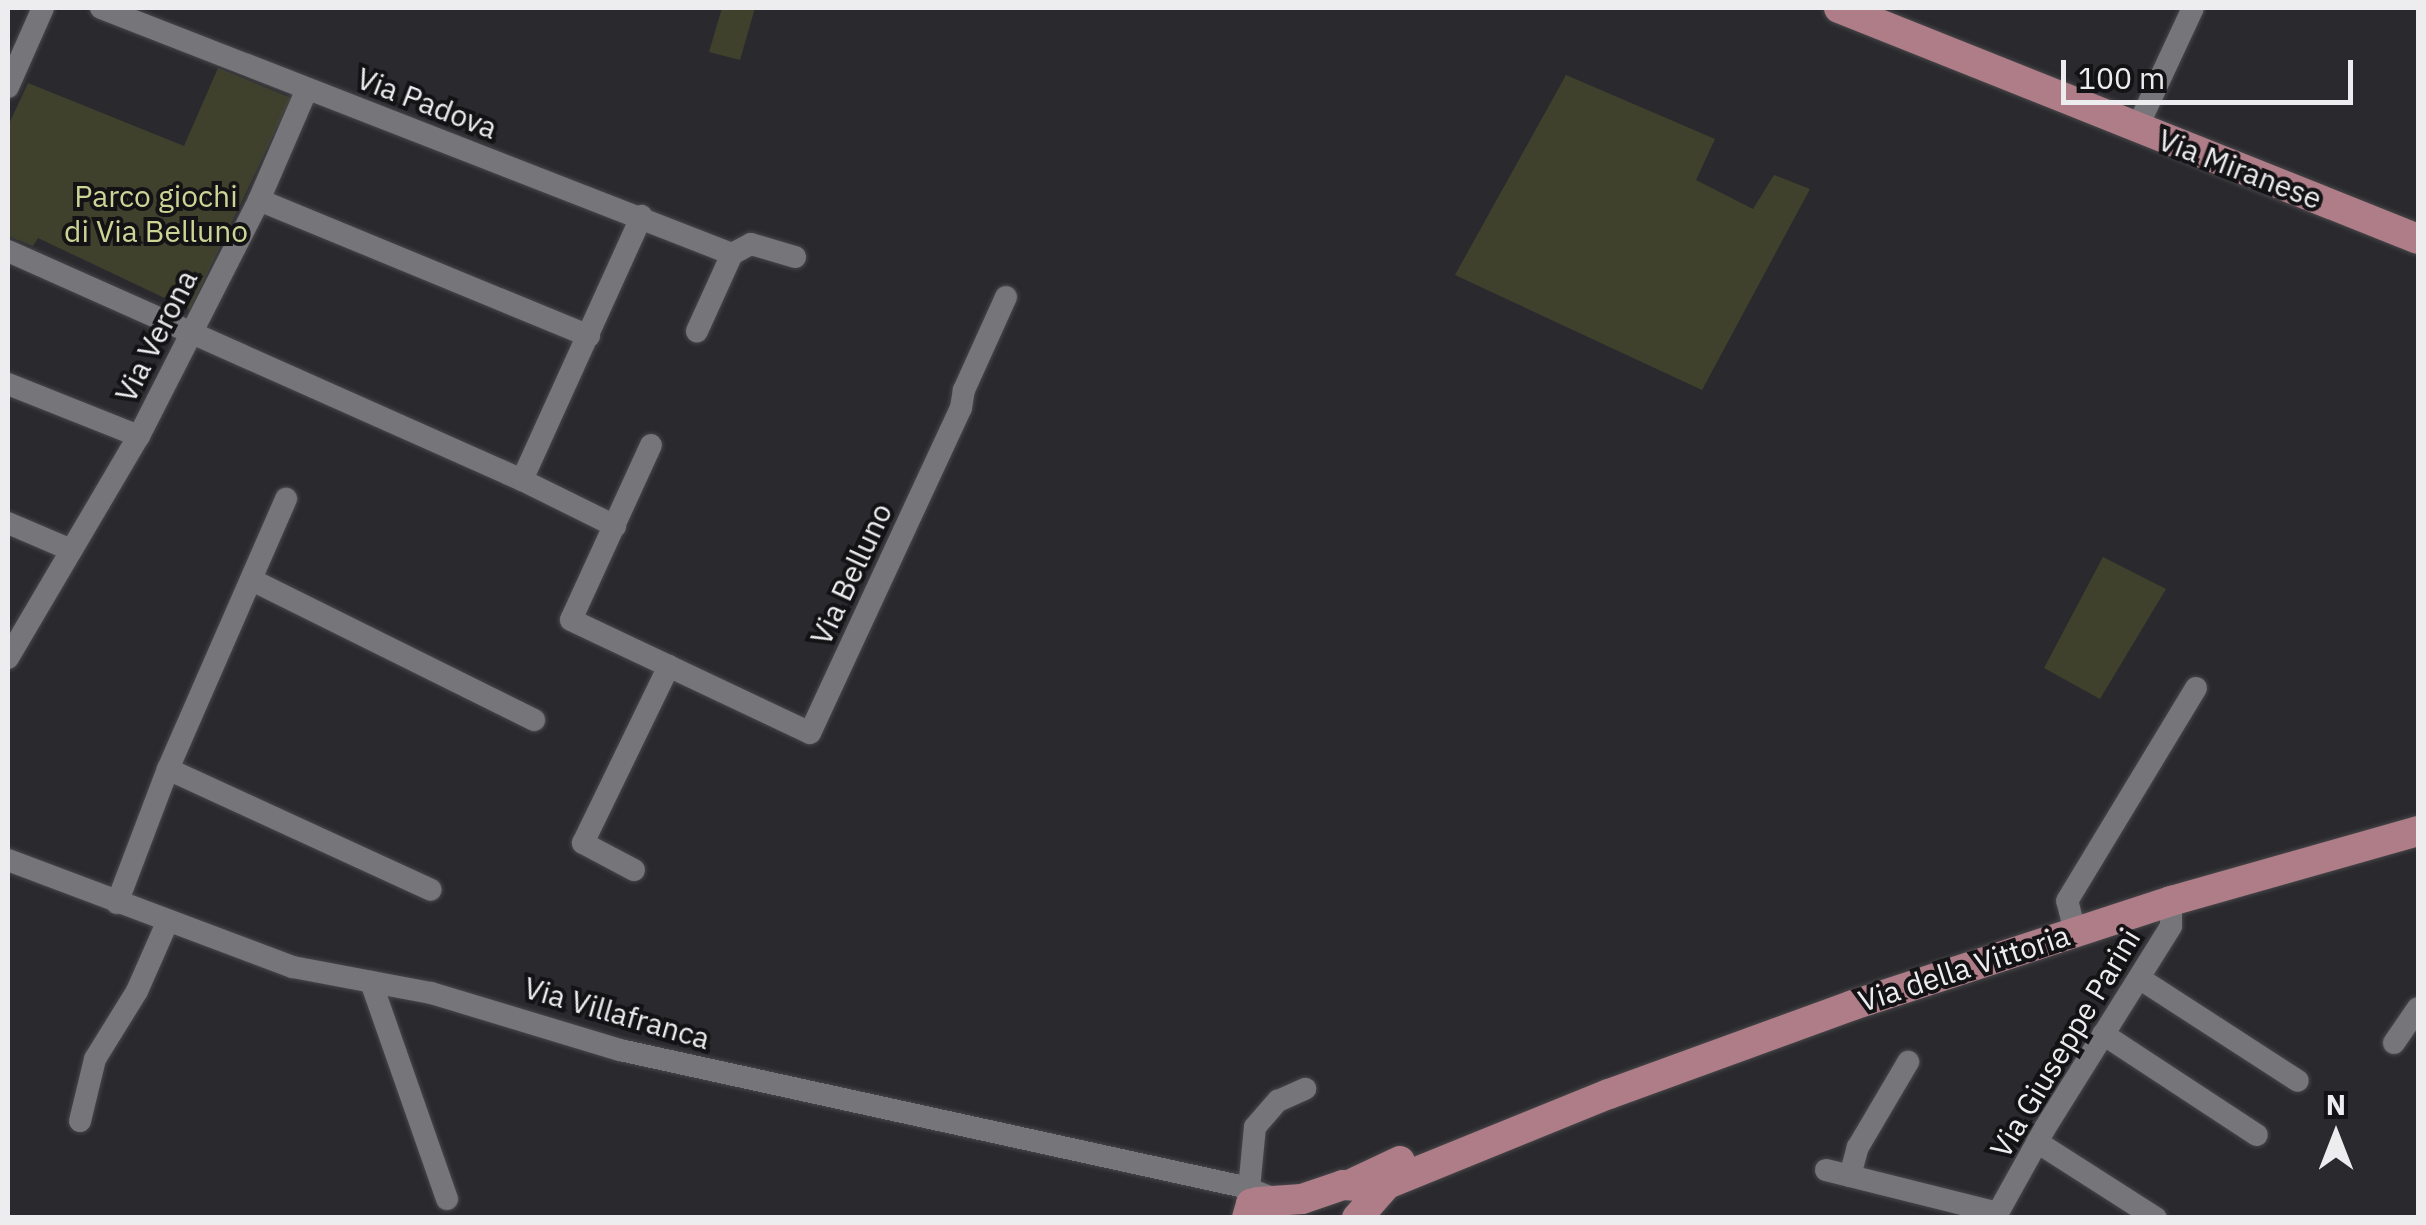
<!DOCTYPE html>
<html>
<head>
<meta charset="utf-8">
<style>
	body { margin:0 }
	#map { position:relative; width:2426px; height:1225px; overflow:hidden; background:#2a2a2e; font-family:"IBM Plex Sans",sans-serif }
	div>[style] { position:absolute }
	.green>* { inset:0; background:#3f412d }
	.roads { filter:drop-shadow(0 0 2px #47474a) drop-shadow(0 0 2px #47474a) }
	.minor>* { height:22px; margin:-11px; padding:0 11px; transform-origin:11px; border-radius:11px; background:#75757a }
	.major>* { height:30px; margin:-15px; padding:0 15px; transform-origin:15px; border-radius:15px; background:#ae7d88 }
	span { translate:-50% -50%; white-space:nowrap; text-align:center; line-height:1.15; -webkit-text-stroke:8px #131214; paint-order:stroke }
	.street-label { font-size:30px; color:#ededef }
	.park-label { font-size:30px; color:#ced496 }
	.frame { position:absolute; inset:0; border:10px solid #ededef; pointer-events:none }
	.north { position:absolute; left:2286px; top:1085px; width:100px; height:100px; -webkit-text-stroke:8px #131214; paint-order:stroke; rotate:0deg; font-size:28px; font-weight:700; line-height:40px; text-align:center; color:#ededef }
	.north::after { content:''; display:block; margin:auto; width:35px; height:45px; background:#ededef; clip-path:polygon(50% 0,100% 100%,50% 72%,0 100%) }
	.scale { position:absolute; left:2061px; top:60px; width:292px; height:45px; box-sizing:border-box; border:5px solid #ededef; border-top:0; padding-left:12px; font-size:30px; line-height:35px; white-space:nowrap; color:#ededef; -webkit-text-stroke:8px #131214; paint-order:stroke }
</style>
</head>
<body>
<div id="map">
	<div class="green">
		<div style="clip-path:polygon(722px 8px,755px 8px,740px 60px,709px 52px)"></div>
		<div style="clip-path:polygon(218px 68px,291px 98px,190px 310px,38px 238px,33px 246px,8px 236px,8px 126px,28px 83px,184px 146px)"></div>
		<div style="clip-path:polygon(1566px 75px,1715px 139px,1696px 180px,1753px 209px,1774px 175px,1810px 189px,1702px 390px,1455px 275px)"></div>
		<div style="clip-path:polygon(2103px 557px,2166px 589px,2100px 699px,2044px 668px)"></div>
	</div>
	<div class="roads">
		<div class="minor">
			<div style="left:101px;top:8px;width:677px;rotate:21.3deg"></div>
			<div style="left:732px;top:254px;width:85px;rotate:114.4deg"></div>
			<div style="left:8px;top:87px;width:86px;rotate:-66.1deg"></div>
			<div style="left:2137px;top:128px;width:132px;rotate:-65deg"></div>
			<div style="left:259px;top:200px;width:357px;rotate:22.4deg"></div>
			<div style="left:8px;top:251px;width:563px;rotate:24.01deg"></div>
			<div style="left:522px;top:480px;width:290px;rotate:-65.6deg"></div>
			<div style="left:732px;top:254px;width:21px;rotate:-28deg"></div>
			<div style="left:751px;top:244px;width:46px;rotate:16.5deg"></div>
			<div style="left:8px;top:384px;width:141px;rotate:21.7deg"></div>
			<div style="left:651px;top:445px;width:192px;rotate:114.6deg"></div>
			<div style="left:571px;top:620px;width:264px;rotate:25.3deg"></div>
			<div style="left:810px;top:733px;width:358px;rotate:-65.1deg"></div>
			<div style="left:961px;top:408px;width:18px;rotate:-81deg"></div>
			<div style="left:964px;top:390px;width:102px;rotate:-65.7deg"></div>
			<div style="left:522px;top:480px;width:104px;rotate:26.3deg"></div>
			<div style="left:8px;top:523px;width:69px;rotate:23.2deg"></div>
			<div style="left:252px;top:580px;width:315px;rotate:26.4deg"></div>
			<div style="left:8px;top:658px;width:258px;rotate:-59.5deg"></div>
			<div style="left:139px;top:436px;width:265px;rotate:-63deg"></div>
			<div style="left:259px;top:200px;width:121px;rotate:-66.6deg"></div>
			<div style="left:168px;top:769px;width:289px;rotate:24.7deg"></div>
			<div style="left:8px;top:860px;width:304px;rotate:20.6deg"></div>
			<div style="left:293px;top:967px;width:140px;rotate:10.7deg"></div>
			<div style="left:431px;top:993px;width:197px;rotate:16.8deg"></div>
			<div style="left:620px;top:1050px;width:639px;rotate:12.38deg"></div>
			<div style="left:1244px;top:1187px;width:34px;rotate:21deg"></div>
			<div style="left:634px;top:870px;width:58px;rotate:-152.1deg"></div>
			<div style="left:583px;top:843px;width:197px;rotate:-64.1deg"></div>
			<div style="left:117px;top:903px;width:143px;rotate:-69.2deg"></div>
			<div style="left:168px;top:769px;width:295px;rotate:-66.4deg"></div>
			<div style="left:2075px;top:932px;width:32px;rotate:-104deg"></div>
			<div style="left:2067px;top:901px;width:249px;rotate:-58.8deg"></div>
			<div style="left:2139px;top:978px;width:189px;rotate:32.9deg"></div>
			<div style="left:371px;top:982px;width:230px;rotate:70.7deg"></div>
			<div style="left:2103px;top:1034px;width:184px;rotate:33.3deg"></div>
			<div style="left:2394px;top:1043px;width:42px;rotate:-55.6deg"></div>
			<div style="left:80px;top:1121px;width:64px;rotate:-76.4deg"></div>
			<div style="left:95px;top:1059px;width:80px;rotate:-58.3deg"></div>
			<div style="left:137px;top:991px;width:74px;rotate:-66.2deg"></div>
			<div style="left:2037px;top:1142px;width:141px;rotate:32.6deg"></div>
			<div style="left:1826px;top:1170px;width:177px;rotate:14deg"></div>
			<div style="left:1850px;top:1176px;width:30px;rotate:-75deg"></div>
			<div style="left:1858px;top:1147px;width:99px;rotate:-59.5deg"></div>
			<div style="left:1249px;top:1189px;width:62px;rotate:-84.5deg"></div>
			<div style="left:1255px;top:1127px;width:35px;rotate:-49deg"></div>
			<div style="left:1278px;top:1101px;width:30px;rotate:-24deg"></div>
			<div style="left:1995px;top:1218px;width:103px;rotate:-60.9deg"></div>
			<div style="left:2045px;top:1128px;width:238px;rotate:-58deg"></div>
			<div style="left:2171px;top:926px;width:25px;rotate:-90deg"></div>
		</div>
		<div class="major">
			<div style="left:1839px;top:8px;width:623px;rotate:21.75deg"></div>
			<div style="left:1351px;top:1184px;width:54px;rotate:-25.1deg"></div>
			<div style="left:1247px;top:1218px;width:15px;rotate:-74deg"></div>
			<div style="left:1251px;top:1204px;width:7px;rotate:-16deg"></div>
			<div style="left:1258px;top:1202px;width:44px;rotate:-3.9deg"></div>
			<div style="left:1302px;top:1199px;width:43px;rotate:-18.9deg"></div>
			<div style="left:1343px;top:1185px;width:16px;rotate:4deg"></div>
			<div style="left:1359px;top:1186px;width:11px;rotate:45deg"></div>
			<div style="left:1357px;top:1218px;width:45px;rotate:-48.6deg"></div>
			<div style="left:1387px;top:1184px;width:240px;rotate:-22.1deg"></div>
			<div style="left:1609px;top:1094px;width:260px;rotate:-20deg"></div>
			<div style="left:1853px;top:1005px;width:335px;rotate:-18.1deg"></div>
			<div style="left:2171px;top:901px;width:257px;rotate:-15.8deg"></div>
		</div>
	</div>
	<div class="street-label">
		<span style="left:427px;top:103px;rotate:21deg">Via Padova</span>
		<span style="left:2240px;top:169px;rotate:21deg">Via Miranese</span>
		<span style="left:156px;top:336px;rotate:-63deg">Via Verona</span>
		<span style="left:851px;top:574px;rotate:-65deg">Via Belluno</span>
		<span style="left:1964px;top:968px;rotate:-18deg">Via della Vittoria</span>
		<span style="left:617px;top:1013px;rotate:16deg">Via Villafranca</span>
		<span style="left:2065px;top:1043px;rotate:-59deg">Via Giuseppe Parini</span>
	</div>
	<div class="park-label">
		<span style="left:156px;top:213px">Parco giochi<br>di Via Belluno</span>
	</div>
	<div class="frame"></div>
	<div class="north">N</div>
	<div class="scale">100 m</div>
</div>
</body>
</html>
